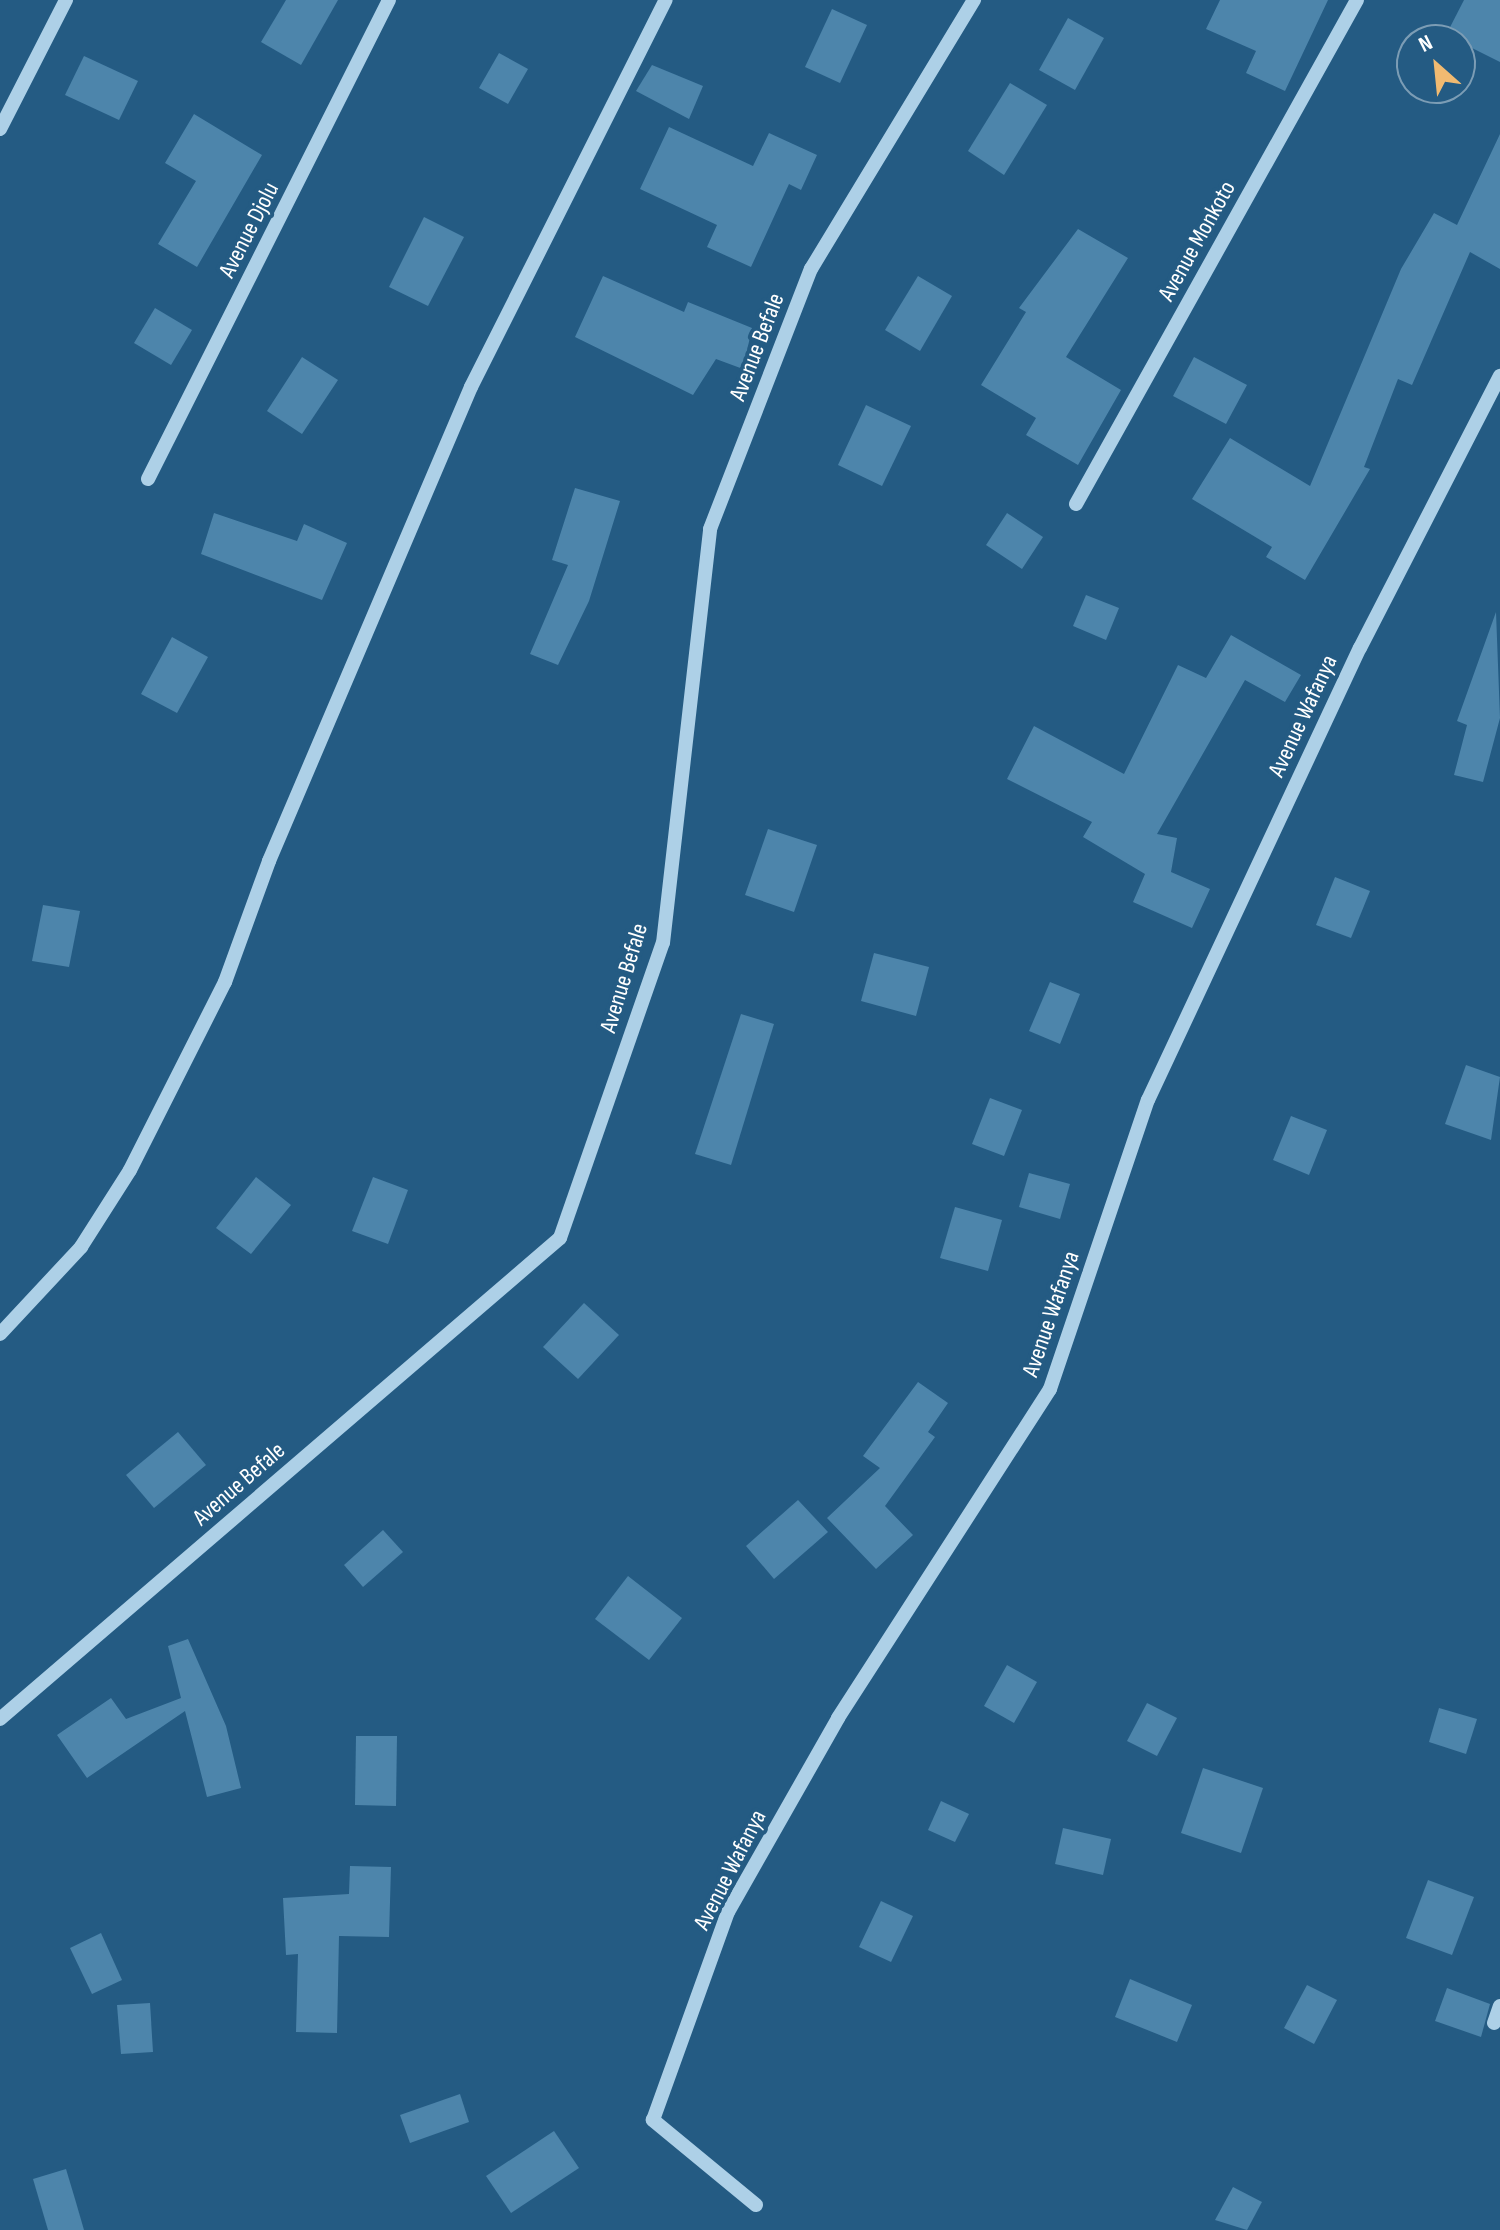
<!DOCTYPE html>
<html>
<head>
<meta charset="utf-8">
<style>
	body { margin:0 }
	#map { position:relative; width:1500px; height:2230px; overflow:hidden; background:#245b83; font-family:"Sofia Sans Condensed",sans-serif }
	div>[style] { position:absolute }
	.building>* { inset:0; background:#4d85ab }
	.minor>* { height:14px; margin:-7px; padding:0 7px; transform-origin:7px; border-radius:7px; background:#add0e7 }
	span { translate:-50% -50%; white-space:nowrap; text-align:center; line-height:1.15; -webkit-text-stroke:8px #245b83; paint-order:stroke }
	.street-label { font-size:24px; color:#fff }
	.north { position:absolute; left:1396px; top:24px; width:80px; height:80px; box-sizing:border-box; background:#245b83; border:2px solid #7c9db5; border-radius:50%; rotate:333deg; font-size:22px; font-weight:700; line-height:32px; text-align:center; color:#fff }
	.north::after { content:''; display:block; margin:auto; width:28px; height:36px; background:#f1ba71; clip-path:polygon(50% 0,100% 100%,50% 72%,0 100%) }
</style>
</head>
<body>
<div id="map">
	<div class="building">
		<div style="clip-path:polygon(286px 0,338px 0,301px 65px,261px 42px)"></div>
		<div style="clip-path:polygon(1220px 0,1328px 0,1285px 91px,1246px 73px,1256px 51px,1206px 29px)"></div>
		<div style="clip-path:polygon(1464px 0,1500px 0,1500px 62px,1446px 35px)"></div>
		<div style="clip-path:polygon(832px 9px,867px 25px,840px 83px,805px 67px)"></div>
		<div style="clip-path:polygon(1068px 18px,1104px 38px,1075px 90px,1039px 70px)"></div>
		<div style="clip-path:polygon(499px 53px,528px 69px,508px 104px,479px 88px)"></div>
		<div style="clip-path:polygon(84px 56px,138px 81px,119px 120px,65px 95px)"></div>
		<div style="clip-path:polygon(652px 65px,703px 86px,689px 119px,636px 91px)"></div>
		<div style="clip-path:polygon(1010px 83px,1047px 105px,1004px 175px,968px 151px)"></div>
		<div style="clip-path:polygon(194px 114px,262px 155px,197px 267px,158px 244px,196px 181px,165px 163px)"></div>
		<div style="clip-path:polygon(669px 127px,753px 166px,769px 133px,817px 155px,801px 190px,789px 184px,751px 267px,707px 247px,717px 225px,640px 189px)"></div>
		<div style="clip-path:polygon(1500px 134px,1500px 269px,1470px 252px,1412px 385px,1398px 379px,1364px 467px,1370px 469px,1305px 580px,1266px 557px,1272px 547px,1192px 499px,1230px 438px,1310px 486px,1401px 269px,1434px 213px,1457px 225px)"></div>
		<div style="clip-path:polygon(424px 217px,464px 237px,428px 306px,389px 287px)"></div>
		<div style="clip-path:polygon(1078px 229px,1128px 258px,1066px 357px,1121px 390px,1078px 465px,1026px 435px,1036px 418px,981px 385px,1026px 312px,1019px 308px)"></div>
		<div style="clip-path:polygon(603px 276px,684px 312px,688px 302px,752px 328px,743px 369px,716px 359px,693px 395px,575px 337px)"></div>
		<div style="clip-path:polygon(918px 276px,952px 296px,920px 351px,885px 330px)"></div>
		<div style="clip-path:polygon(155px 308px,192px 330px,171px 365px,134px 343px)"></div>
		<div style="clip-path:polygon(302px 357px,338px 380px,302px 434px,267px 411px)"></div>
		<div style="clip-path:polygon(1194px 357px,1247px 385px,1226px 424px,1173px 396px)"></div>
		<div style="clip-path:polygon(866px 405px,911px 426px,882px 486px,838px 465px)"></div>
		<div style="clip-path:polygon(575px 488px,620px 501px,589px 601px,558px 665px,530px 654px,568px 565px,552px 560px)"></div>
		<div style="clip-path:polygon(214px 513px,297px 541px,304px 524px,347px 543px,322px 600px,201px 554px)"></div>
		<div style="clip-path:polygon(1007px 513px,1043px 537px,1022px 569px,986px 545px)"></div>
		<div style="clip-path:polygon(1086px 595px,1119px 608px,1106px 640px,1073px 626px)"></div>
		<div style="clip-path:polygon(1496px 612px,1500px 718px,1483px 782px,1454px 775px,1467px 725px,1457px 721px)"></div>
		<div style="clip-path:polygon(1231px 635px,1301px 675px,1285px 702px,1245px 680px,1157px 834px,1177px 838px,1171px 872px,1210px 889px,1192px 928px,1133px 902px,1145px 874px,1083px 837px,1092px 822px,1007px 779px,1034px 726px,1124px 774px,1178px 665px,1206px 678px)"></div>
		<div style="clip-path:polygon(172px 637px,208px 657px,177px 713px,141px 694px)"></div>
		<div style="clip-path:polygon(768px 829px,817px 845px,794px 912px,745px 895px)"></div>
		<div style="clip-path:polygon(1335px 877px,1370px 891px,1351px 938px,1316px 925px)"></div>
		<div style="clip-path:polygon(43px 905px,80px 911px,69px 967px,32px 961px)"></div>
		<div style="clip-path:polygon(874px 953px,929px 967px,916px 1016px,861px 1001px)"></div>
		<div style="clip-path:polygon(1050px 982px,1080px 994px,1060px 1044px,1029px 1031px)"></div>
		<div style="clip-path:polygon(741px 1014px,774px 1024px,731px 1165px,695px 1154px)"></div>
		<div style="clip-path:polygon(1466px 1065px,1500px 1077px,1491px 1140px,1445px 1124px)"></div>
		<div style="clip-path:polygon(990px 1098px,1022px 1110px,1004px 1156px,972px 1144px)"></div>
		<div style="clip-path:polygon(1291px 1116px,1327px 1130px,1309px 1175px,1273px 1160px)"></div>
		<div style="clip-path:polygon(1029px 1173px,1070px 1184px,1060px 1219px,1019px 1207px)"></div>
		<div style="clip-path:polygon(256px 1177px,291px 1205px,251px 1254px,216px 1228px)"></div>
		<div style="clip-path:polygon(373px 1177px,408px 1190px,388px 1244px,352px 1231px)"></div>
		<div style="clip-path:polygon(955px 1207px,1002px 1220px,988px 1271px,940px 1258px)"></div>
		<div style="clip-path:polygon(584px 1303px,619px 1335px,578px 1379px,543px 1347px)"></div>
		<div style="clip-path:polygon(918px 1382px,948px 1403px,928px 1432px,935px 1437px,885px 1506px,913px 1535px,876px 1569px,827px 1518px,880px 1468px,863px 1456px)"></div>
		<div style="clip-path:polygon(178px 1432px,206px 1465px,154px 1508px,126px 1475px)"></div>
		<div style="clip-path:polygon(798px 1500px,828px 1532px,774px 1579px,746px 1546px)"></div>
		<div style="clip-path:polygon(383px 1530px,403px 1552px,363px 1587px,344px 1565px)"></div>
		<div style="clip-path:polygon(628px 1576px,682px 1618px,649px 1660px,595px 1619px)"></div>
		<div style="clip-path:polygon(188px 1639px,226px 1726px,241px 1788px,207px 1797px,185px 1711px,87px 1778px,57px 1735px,111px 1698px,126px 1719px,181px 1698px,168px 1646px)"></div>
		<div style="clip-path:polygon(1007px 1665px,1037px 1682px,1014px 1723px,984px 1706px)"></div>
		<div style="clip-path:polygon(1147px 1703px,1177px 1718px,1157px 1756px,1127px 1741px)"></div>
		<div style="clip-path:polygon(1439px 1708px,1477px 1719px,1466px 1754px,1429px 1742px)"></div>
		<div style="clip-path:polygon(356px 1736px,397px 1736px,396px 1806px,355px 1805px)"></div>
		<div style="clip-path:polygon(1203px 1768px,1263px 1788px,1241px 1853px,1181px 1833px)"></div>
		<div style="clip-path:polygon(941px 1801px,969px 1814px,955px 1842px,928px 1830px)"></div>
		<div style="clip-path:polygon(1063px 1828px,1111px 1839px,1103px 1875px,1055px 1864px)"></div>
		<div style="clip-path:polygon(350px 1866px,391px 1867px,389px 1937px,339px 1936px,337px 2033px,296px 2032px,298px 1954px,286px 1955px,283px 1898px,349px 1894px)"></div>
		<div style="clip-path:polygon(1428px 1880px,1474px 1897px,1452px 1955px,1406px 1938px)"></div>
		<div style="clip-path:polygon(881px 1901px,913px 1916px,891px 1962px,859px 1947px)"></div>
		<div style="clip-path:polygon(101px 1933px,122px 1980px,92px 1994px,70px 1948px)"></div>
		<div style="clip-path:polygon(1130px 1979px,1192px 2005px,1177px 2042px,1115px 2017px)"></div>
		<div style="clip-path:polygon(1307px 1985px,1337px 2000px,1314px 2044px,1284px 2028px)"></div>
		<div style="clip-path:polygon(1447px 1988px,1490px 2004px,1481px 2037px,1435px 2021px)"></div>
		<div style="clip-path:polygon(150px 2003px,153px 2052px,121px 2054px,117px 2005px)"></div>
		<div style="clip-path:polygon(460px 2094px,469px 2122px,410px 2143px,400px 2115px)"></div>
		<div style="clip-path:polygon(554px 2131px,579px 2168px,511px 2213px,486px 2176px)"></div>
		<div style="clip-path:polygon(66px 2169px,75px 2199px,84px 2230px,48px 2230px,33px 2179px)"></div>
		<div style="clip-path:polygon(1233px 2187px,1262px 2202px,1247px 2230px,1215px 2220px)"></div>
	</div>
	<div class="minor">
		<div style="left:0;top:129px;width:145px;rotate:-62.9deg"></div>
		<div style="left:148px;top:479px;width:536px;rotate:-63.29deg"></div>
		<div style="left:1076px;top:504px;width:577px;rotate:-60.86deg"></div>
		<div style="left:0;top:1334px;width:119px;rotate:-47deg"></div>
		<div style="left:81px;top:1247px;width:91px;rotate:-57.5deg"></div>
		<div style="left:130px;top:1170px;width:211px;rotate:-63.2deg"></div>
		<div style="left:225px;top:982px;width:129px;rotate:-70deg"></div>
		<div style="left:269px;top:861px;width:515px;rotate:-66.92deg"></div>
		<div style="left:471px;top:387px;width:433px;rotate:-63.3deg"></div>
		<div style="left:0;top:1719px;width:738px;rotate:-40.66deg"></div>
		<div style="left:560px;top:1238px;width:312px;rotate:-70.8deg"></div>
		<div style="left:663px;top:943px;width:417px;rotate:-83.5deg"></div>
		<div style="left:710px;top:529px;width:279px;rotate:-68.8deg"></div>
		<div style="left:811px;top:269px;width:315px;rotate:-58.8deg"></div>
		<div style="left:1494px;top:2023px;width:18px;rotate:-71deg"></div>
		<div style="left:756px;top:2205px;width:134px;rotate:-140.5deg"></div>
		<div style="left:653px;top:2120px;width:221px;rotate:-70.2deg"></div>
		<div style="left:728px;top:1912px;width:223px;rotate:-60.4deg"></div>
		<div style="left:838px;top:1718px;width:391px;rotate:-57.2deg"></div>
		<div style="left:1050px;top:1389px;width:305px;rotate:-71.3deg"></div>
		<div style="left:1148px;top:1100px;width:499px;rotate:-64.9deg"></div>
		<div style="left:1360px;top:648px;width:306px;rotate:-62.8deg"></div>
	</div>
	<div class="street-label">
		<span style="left:249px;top:230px;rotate:-63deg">Avenue Djolu</span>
		<span style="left:1197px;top:241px;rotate:-61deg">Avenue Monkoto</span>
		<span style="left:757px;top:347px;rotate:-69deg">Avenue Befale</span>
		<span style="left:1303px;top:716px;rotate:-65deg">Avenue Wafanya</span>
		<span style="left:624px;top:978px;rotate:-73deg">Avenue Befale</span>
		<span style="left:1051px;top:1314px;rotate:-71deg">Avenue Wafanya</span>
		<span style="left:239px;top:1484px;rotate:-41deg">Avenue Befale</span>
		<span style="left:730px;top:1870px;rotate:-63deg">Avenue Wafanya</span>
	</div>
	<div class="north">N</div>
</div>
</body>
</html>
